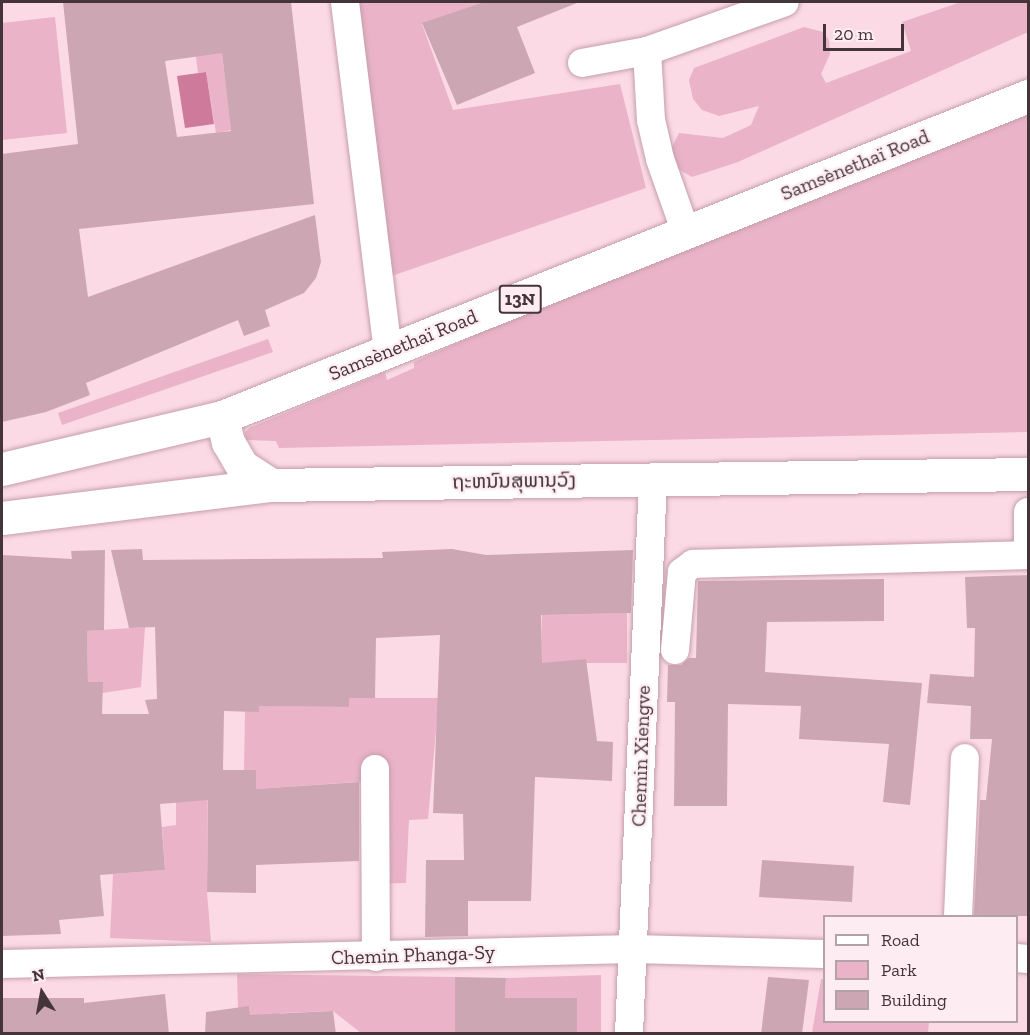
<!DOCTYPE html>
<html>
<head>
<meta charset="utf-8">
<style>
	body { margin:0 }
	#map { position:relative; width:1030px; height:1035px; overflow:hidden; background:#fbdae5; font-family:"Zilla Slab","Noto Sans Lao",serif }
	div>[style] { position:absolute }
	.green>* { inset:0; background:#eab3c7 }
	.water>* { inset:0; background:#cd7a9b }
	.building>* { inset:0; background:#cda6b4 }
	.roads { filter:drop-shadow(0 0 2px #c59eac) drop-shadow(0 0 2px #c59eac) }
	.minor>* { height:28px; margin:-14px; padding:0 14px; transform-origin:14px; border-radius:14px; background:#fff }
	.highway>* { height:33px; margin:-16.5px; padding:0 16.5px; transform-origin:16.5px; border-radius:16.5px; background:#fff }
	span { translate:-50% -50%; white-space:nowrap; text-align:center; line-height:1.15; -webkit-text-stroke:4.5px #fdedf2; paint-order:stroke }
	.shield-label span { padding:2px 4px; background:#fdedf2; border:2px solid; border-radius:4px; -webkit-text-stroke-width:0 }
	.shield-label { font-size:18px; color:#45353b; font-weight:700 }
	.street-label { font-size:20px; color:#45353b }
	.frame { position:absolute; inset:0; border:3px solid #45353b; pointer-events:none }
	.legend { position:absolute; left:823px; top:915px; width:195px; height:108px; box-sizing:border-box; background:#fdedf2; border:2px solid #b3a3a9; margin:0; padding:8px 10px; list-style:none; font-size:18px; color:#45353b }
	.legend li { display:flex; align-items:center; gap:12px; height:30px }
	.legend b { width:30px; border:2px solid #b3a3a9 }
	.north { position:absolute; left:12px; top:963px; width:60px; height:60px; -webkit-text-stroke:4px #fdedf2; paint-order:stroke; rotate:349deg; font-size:16px; font-weight:700; line-height:24px; text-align:center; color:#45353b }
	.north::after { content:''; display:block; margin:auto; width:21px; height:27px; background:#45353b; clip-path:polygon(50% 0,100% 100%,50% 72%,0 100%) }
	.scale { position:absolute; left:823px; top:24px; width:81px; height:27px; box-sizing:border-box; border:3px solid #45353b; border-top:0; padding-left:8px; font-size:18px; line-height:21px; white-space:nowrap; color:#45353b; -webkit-text-stroke:4px #fdedf2; paint-order:stroke }
</style>
</head>
<body>
<div id="map">
	<div class="green">
		<div style="clip-path:polygon(200px 2px,216px 2px,231px 130px,216px 133px,206px 72px,198px 73px,195px 50px,205px 48px)"></div>
		<div style="clip-path:polygon(346px 2px,484px 2px,422px 24px,453px 110px,620px 84px,646px 188px,386px 278px)"></div>
		<div style="clip-path:polygon(961px 2px,1028px 2px,1028px 32px,738px 162px,692px 177px,665px 161px,679px 133px,723px 138px,751px 125px,759px 106px,719px 116px,702px 110px,693px 99px,689px 80px,694px 68px,804px 27px,823px 32px,829px 40px,830px 54px,821px 74px,826px 83px,911px 51px,902px 22px)"></div>
		<div style="clip-path:polygon(55px 17px,67px 133px,2px 140px,2px 23px)"></div>
		<div style="clip-path:polygon(1028px 94px,1028px 432px,279px 448px,276px 441px,246px 440px,245px 433px,249px 428px,385px 372px,387px 380px,414px 368px,414px 362px)"></div>
		<div style="clip-path:polygon(268px 339px,273px 352px,62px 425px,58px 413px)"></div>
		<div style="clip-path:polygon(627px 613px,627px 663px,541px 663px,542px 615px)"></div>
		<div style="clip-path:polygon(145px 627px,141px 687px,103px 693px,88px 682px,87px 631px)"></div>
		<div style="clip-path:polygon(349px 698px,439px 698px,428px 819px,409px 820px,406px 883px,368px 884px,370px 781px,256px 789px,256px 771px,244px 770px,245px 711px,259px 712px,259px 701px,278px 706px,348px 707px)"></div>
		<div style="clip-path:polygon(176px 766px,208px 770px,207px 892px,211px 942px,110px 938px,113px 874px,165px 870px,162px 827px,176px 825px)"></div>
		<div style="clip-path:polygon(237px 974px,455px 977px,455px 1033px,361px 1033px,333px 1011px,281px 1013px,252px 1033px,249px 1007px,238px 1008px)"></div>
		<div style="clip-path:polygon(601px 975px,601px 1033px,577px 1033px,577px 998px,505px 998px,506px 978px)"></div>
		<div style="clip-path:polygon(821px 979px,824px 979px,824px 1022px,929px 1022px,928px 1033px,812px 1033px)"></div>
	</div>
	<div class="water">
		<div style="clip-path:polygon(206px 72px,214px 124px,185px 128px,177px 76px)"></div>
	</div>
	<div class="building">
		<div style="clip-path:polygon(evenodd,63px 2px,291px 2px,314px 204px,79px 229px,88px 297px,315px 215px,321px 262px,316px 278px,304px 293px,265px 310px,270px 326px,244px 336px,238px 320px,86px 383px,90px 395px,46px 412px,2px 422px,2px 154px,78px 144px,63px 2px,222px 53px,231px 131px,177px 137px,165px 61px,222px 53px)"></div>
		<div style="clip-path:polygon(484px 2px,577px 3px,517px 27px,535px 73px,457px 105px,422px 23px)"></div>
		<div style="clip-path:polygon(142px 549px,143px 560px,383px 558px,382px 552px,452px 549px,486px 555px,633px 550px,631px 613px,541px 615px,542px 663px,586px 659px,597px 741px,613px 742px,612px 781px,535px 777px,531px 901px,468px 901px,468px 936px,425px 937px,426px 860px,464px 860px,463px 814px,433px 813px,440px 635px,376px 638px,375px 698px,349px 698px,349px 707px,259px 706px,259px 712px,224px 711px,223px 770px,256px 770px,256px 789px,359px 782px,359px 861px,256px 865px,256px 893px,207px 892px,208px 800px,160px 804px,165px 870px,100px 875px,104px 916px,59px 920px,61px 934px,2px 936px,2px 555px,72px 559px,71px 551px,105px 550px,104px 630px,87px 631px,88px 682px,103px 682px,102px 714px,149px 714px,145px 700px,157px 699px,155px 627px,129px 628px,111px 550px)"></div>
		<div style="clip-path:polygon(1029px 575px,1029px 916px,974px 916px,980px 800px,986px 800px,992px 739px,970px 739px,971px 706px,927px 703px,930px 674px,974px 677px,975px 628px,967px 628px,965px 577px)"></div>
		<div style="clip-path:polygon(884px 579px,884px 621px,767px 622px,765px 672px,922px 683px,910px 805px,883px 802px,889px 744px,799px 739px,801px 706px,728px 704px,727px 806px,674px 806px,675px 702px,667px 702px,668px 665px,681px 665px,689px 658px,696px 658px,698px 581px)"></div>
		<div style="clip-path:polygon(762px 860px,854px 866px,852px 902px,759px 897px)"></div>
		<div style="clip-path:polygon(455px 977px,506px 978px,505px 998px,577px 998px,577px 1034px,455px 1034px)"></div>
		<div style="clip-path:polygon(768px 977px,809px 980px,802px 1034px,761px 1034px)"></div>
		<div style="clip-path:polygon(165px 994px,169px 1034px,2px 1034px,2px 998px,84px 998px,84px 1003px)"></div>
		<div style="clip-path:polygon(249px 1006px,250px 1015px,333px 1011px,336px 1034px,205px 1034px,206px 1012px)"></div>
	</div>
	<div class="roads">
		<div class="minor">
			<div style="left:345px;top:2px;width:353px;rotate:83deg"></div>
			<div style="left:647px;top:51px;width:69px;rotate:86.7deg"></div>
			<div style="left:651px;top:120px;width:40px;rotate:77deg"></div>
			<div style="left:660px;top:159px;width:78px;rotate:70.6deg"></div>
			<div style="left:582px;top:63px;width:66px;rotate:-10.5deg"></div>
			<div style="left:647px;top:51px;width:146px;rotate:-19.5deg"></div>
			<div style="left:1028px;top:555px;width:43px;rotate:-90deg"></div>
			<div style="left:675px;top:650px;width:78px;rotate:-84.9deg"></div>
			<div style="left:682px;top:572px;width:14px;rotate:-36deg"></div>
			<div style="left:693px;top:564px;width:335px;rotate:-1.5deg"></div>
			<div style="left:375px;top:769px;width:188px;rotate:89.7deg"></div>
			<div style="left:958px;top:916px;width:158px;rotate:-87.5deg"></div>
			<div style="left:1016px;top:958px;width:12px;rotate:5deg"></div>
			<div style="left:2px;top:964px;width:631px;rotate:-1.36deg"></div>
			<div style="left:633px;top:949px;width:191px;rotate:1.5deg"></div>
			<div style="left:629px;top:1034px;width:556px;rotate:-87.52deg"></div>
		</div>
		<div class="highway">
			<div style="left:222px;top:417px;width:26px;rotate:77deg"></div>
			<div style="left:228px;top:442px;width:28px;rotate:60deg"></div>
			<div style="left:242px;top:466px;width:35px;rotate:33deg"></div>
			<div style="left:2px;top:469px;width:226px;rotate:-13.3deg"></div>
			<div style="left:222px;top:417px;width:868px;rotate:-21.72deg"></div>
			<div style="left:2px;top:518px;width:271px;rotate:-7deg"></div>
			<div style="left:271px;top:485px;width:757px;rotate:-0.83deg"></div>
		</div>
	</div>
	<div class="shield-label">
		<span style="left:520px;top:299px">13N</span>
	</div>
	<div class="street-label">
		<span style="left:855px;top:165px;rotate:-22deg">Samsènethaï Road</span>
		<span style="left:403px;top:345px;rotate:-22deg">Samsènethaï Road</span>
		<span style="left:514px;top:481px;rotate:-1deg">ຖະຫນົນສຸພານຸວົງ</span>
		<span style="left:641px;top:756px;rotate:-88deg">Chemin Xiengve</span>
		<span style="left:413px;top:955px;rotate:-2deg">Chemin Phanga-Sy</span>
	</div>
	<div class="frame"></div>
	<ul class="legend">
	<li><b style="height:8px;background:#fff"></b>Road</li>
	<li><b style="height:16px;background:#eab3c7"></b>Park</li>
	<li><b style="height:16px;background:#cda6b4"></b>Building</li>
	</ul>
	<div class="north">N</div>
	<div class="scale">20 m</div>
</div>
</body>
</html>
